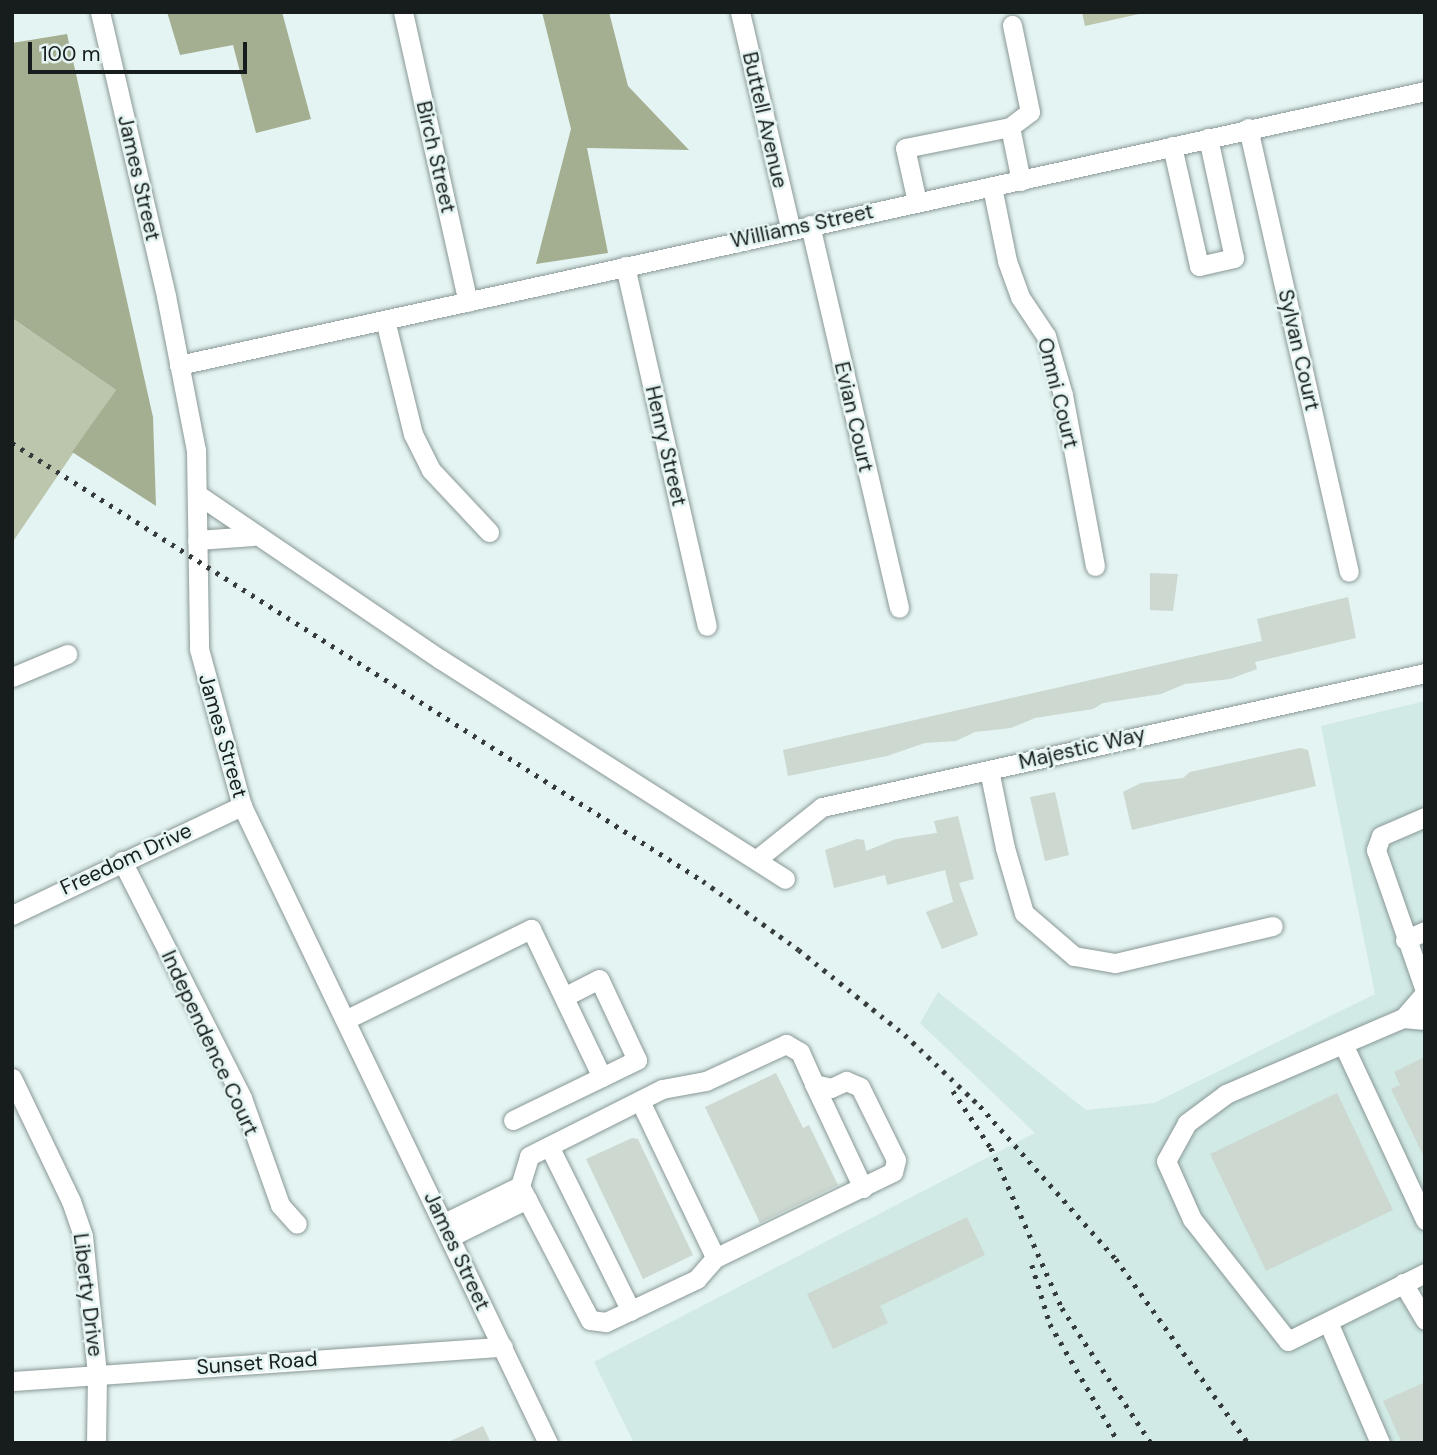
<!DOCTYPE html>
<html>
<head>
<meta charset="utf-8">
<style>
	body { margin:0 }
	#map { position:relative; width:1437px; height:1455px; overflow:hidden; background:#e4f4f2; font-family:"DM Sans",sans-serif }
	div>[style] { position:absolute }
	.built>* { inset:0; background:#d1eae6 }
	.green>* { inset:0; background:#bcc6ad }
	.forest>* { inset:0; background:#a4af92 }
	.building>* { inset:0; background:#ccd8d0 }
	.roads { filter:drop-shadow(0 0 2px #899896) drop-shadow(0 0 2px #899896) }
	.minor>* { height:19px; margin:-9.5px; padding:0 9.5px; transform-origin:9.5px; border-radius:9.5px; background:#fff }
	.rail>* { height:4.5px; margin-top:-2.25px; transform-origin:0; background:repeating-linear-gradient(90deg,#343b3a 0 3.5px,transparent 0 10.5px) }
	span { translate:-50% -50%; white-space:nowrap; text-align:center; line-height:1.15; -webkit-text-stroke:5px #e4f4f2; paint-order:stroke }
	.street-label { font-size:21px; color:#171d1c }
	.frame { position:absolute; inset:0; border:14px solid #171d1c; pointer-events:none }
	.scale { position:absolute; left:28px; top:42px; width:219px; height:32px; box-sizing:border-box; border:4px solid #171d1c; border-top:0; padding-left:9px; font-size:21px; line-height:24px; white-space:nowrap; color:#171d1c; -webkit-text-stroke:5px #e4f4f2; paint-order:stroke }
</style>
</head>
<body>
<div id="map">
	<div class="built">
		<div style="clip-path:polygon(1425px 701px,1425px 1443px,634px 1443px,594px 1362px,1035px 1133px,920px 1023px,938px 992px,1086px 1110px,1154px 1103px,1375px 994px,1321px 726px)"></div>
	</div>
	<div class="green">
		<div style="clip-path:polygon(1082px 12px,1148px 12px,1085px 26px)"></div>
		<div style="clip-path:polygon(12px 318px,116px 390px,12px 543px)"></div>
	</div>
	<div class="forest">
		<div style="clip-path:polygon(167px 12px,282px 12px,311px 119px,256px 133px,233px 45px,180px 55px)"></div>
		<div style="clip-path:polygon(542px 12px,609px 12px,628px 86px,689px 150px,587px 148px,608px 253px,536px 264px,571px 129px)"></div>
		<div style="clip-path:polygon(67px 34px,153px 417px,156px 506px,72px 452px,116px 390px,12px 318px,12px 43px)"></div>
	</div>
	<div class="building">
		<div style="clip-path:polygon(1150px 573px,1178px 574px,1173px 611px,1150px 610px)"></div>
		<div style="clip-path:polygon(1348px 597px,1356px 638px,1255px 662px,1257px 669px,1230px 679px,1185px 684px,1161px 694px,1103px 703px,1093px 709px,1035px 718px,1011px 728px,975px 732px,956px 741px,925px 743px,887px 756px,788px 776px,783px 750px,1262px 641px,1257px 619px)"></div>
		<div style="clip-path:polygon(1300px 748px,1308px 750px,1316px 786px,1132px 830px,1123px 792px,1141px 783px,1183px 778px,1190px 772px)"></div>
		<div style="clip-path:polygon(1055px 792px,1069px 855px,1045px 861px,1030px 797px)"></div>
		<div style="clip-path:polygon(958px 816px,974px 879px,959px 883px,978px 935px,942px 949px,926px 912px,953px 902px,945px 870px,887px 885px,885px 875px,834px 888px,825px 850px,857px 839px,864px 840px,866px 851px,896px 839px,937px 833px,934px 821px)"></div>
		<div style="clip-path:polygon(1425px 1057px,1425px 1159px,1391px 1089px,1400px 1085px,1394px 1072px)"></div>
		<div style="clip-path:polygon(776px 1073px,803px 1128px,809px 1125px,838px 1185px,760px 1223px,705px 1107px)"></div>
		<div style="clip-path:polygon(1337px 1093px,1393px 1210px,1266px 1271px,1210px 1154px)"></div>
		<div style="clip-path:polygon(632px 1138px,638px 1139px,693px 1255px,643px 1279px,586px 1159px)"></div>
		<div style="clip-path:polygon(967px 1217px,985px 1255px,880px 1306px,888px 1323px,833px 1349px,807px 1294px)"></div>
		<div style="clip-path:polygon(1425px 1382px,1425px 1443px,1402px 1443px,1383px 1401px)"></div>
		<div style="clip-path:polygon(483px 1426px,491px 1443px,446px 1443px)"></div>
	</div>
	<div class="roads">
		<div class="minor">
			<div style="left:100px;top:12px;width:292px;rotate:76.9deg"></div>
			<div style="left:166px;top:296px;width:157px;rotate:79deg"></div>
			<div style="left:196px;top:450px;width:199px;rotate:89.1deg"></div>
			<div style="left:199px;top:649px;width:163px;rotate:74.7deg"></div>
			<div style="left:242px;top:806px;width:707px;rotate:64.34deg"></div>
			<div style="left:403px;top:12px;width:297px;rotate:77.4deg"></div>
			<div style="left:740px;top:12px;width:221px;rotate:76.9deg"></div>
			<div style="left:1010px;top:127px;width:25px;rotate:-37deg"></div>
			<div style="left:1030px;top:112px;width:89px;rotate:-101.7deg"></div>
			<div style="left:1248px;top:128px;width:455px;rotate:77.2deg"></div>
			<div style="left:1172px;top:146px;width:123px;rotate:77.3deg"></div>
			<div style="left:1199px;top:266px;width:36px;rotate:-13deg"></div>
			<div style="left:1234px;top:258px;width:123px;rotate:-102.2deg"></div>
			<div style="left:992px;top:187px;width:76px;rotate:78.5deg"></div>
			<div style="left:1007px;top:261px;width:38px;rotate:70deg"></div>
			<div style="left:1020px;top:297px;width:47px;rotate:56.3deg"></div>
			<div style="left:1046px;top:336px;width:61px;rotate:73.9deg"></div>
			<div style="left:1063px;top:395px;width:174px;rotate:79.4deg"></div>
			<div style="left:917px;top:202px;width:55px;rotate:-102.5deg"></div>
			<div style="left:905px;top:148px;width:107px;rotate:-11.3deg"></div>
			<div style="left:1010px;top:127px;width:55px;rotate:78.5deg"></div>
			<div style="left:810px;top:225px;width:393px;rotate:76.9deg"></div>
			<div style="left:625px;top:266px;width:369px;rotate:77.2deg"></div>
			<div style="left:385px;top:320px;width:117px;rotate:76.2deg"></div>
			<div style="left:413px;top:434px;width:40px;rotate:63.4deg"></div>
			<div style="left:431px;top:470px;width:85px;rotate:46.9deg"></div>
			<div style="left:179px;top:365px;width:1276px;rotate:-12.4deg"></div>
			<div style="left:197px;top:494px;width:294px;rotate:34.2deg"></div>
			<div style="left:440px;top:659px;width:409px;rotate:32.5deg"></div>
			<div style="left:197px;top:540px;width:56px;rotate:-4.1deg"></div>
			<div style="left:12px;top:677px;width:60px;rotate:-22.7deg"></div>
			<div style="left:989px;top:770px;width:80px;rotate:78.4deg"></div>
			<div style="left:1005px;top:848px;width:68px;rotate:73.7deg"></div>
			<div style="left:1024px;top:913px;width:66px;rotate:40.7deg"></div>
			<div style="left:1074px;top:956px;width:42px;rotate:9.7deg"></div>
			<div style="left:1115px;top:963px;width:162px;rotate:-13.2deg"></div>
			<div style="left:1425px;top:817px;width:48px;rotate:156.6deg"></div>
			<div style="left:1381px;top:836px;width:15px;rotate:110deg"></div>
			<div style="left:1376px;top:850px;width:149px;rotate:70.8deg"></div>
			<div style="left:757px;top:859px;width:83px;rotate:-38.7deg"></div>
			<div style="left:822px;top:807px;width:618px;rotate:-12.53deg"></div>
			<div style="left:122px;top:861px;width:266px;rotate:63.1deg"></div>
			<div style="left:242px;top:1098px;width:114px;rotate:70.4deg"></div>
			<div style="left:280px;top:1205px;width:25px;rotate:48deg"></div>
			<div style="left:12px;top:915px;width:255px;rotate:-25.4deg"></div>
			<div style="left:1405px;top:940px;width:22px;rotate:-24deg"></div>
			<div style="left:1425px;top:993px;width:33px;rotate:131deg"></div>
			<div style="left:1403px;top:1018px;width:193px;rotate:156.8deg"></div>
			<div style="left:1226px;top:1094px;width:49px;rotate:143.4deg"></div>
			<div style="left:1187px;top:1123px;width:43px;rotate:118.9deg"></div>
			<div style="left:1166px;top:1161px;width:64px;rotate:65.9deg"></div>
			<div style="left:1192px;top:1219px;width:155px;rotate:51.8deg"></div>
			<div style="left:1288px;top:1341px;width:153px;rotate:-26.4deg"></div>
			<div style="left:1403px;top:1018px;width:22px;rotate:5deg"></div>
			<div style="left:347px;top:1019px;width:205px;rotate:-26.1deg"></div>
			<div style="left:531px;top:929px;width:164px;rotate:64.4deg"></div>
			<div style="left:602px;top:1077px;width:39px;rotate:-26deg"></div>
			<div style="left:637px;top:1060px;width:89px;rotate:-115.1deg"></div>
			<div style="left:599px;top:979px;width:39px;rotate:153deg"></div>
			<div style="left:786px;top:1044px;width:16px;rotate:30deg"></div>
			<div style="left:800px;top:1052px;width:35px;rotate:66deg"></div>
			<div style="left:814px;top:1084px;width:17px;rotate:13deg"></div>
			<div style="left:831px;top:1088px;width:17px;rotate:-25deg"></div>
			<div style="left:846px;top:1081px;width:15px;rotate:23deg"></div>
			<div style="left:860px;top:1087px;width:81px;rotate:63.7deg"></div>
			<div style="left:896px;top:1160px;width:12px;rotate:104deg"></div>
			<div style="left:893px;top:1172px;width:198px;rotate:154.2deg"></div>
			<div style="left:715px;top:1258px;width:28px;rotate:131deg"></div>
			<div style="left:697px;top:1279px;width:101px;rotate:154.7deg"></div>
			<div style="left:606px;top:1322px;width:16px;rotate:-173deg"></div>
			<div style="left:590px;top:1320px;width:151px;rotate:-117.6deg"></div>
			<div style="left:520px;top:1186px;width:31px;rotate:-73deg"></div>
			<div style="left:529px;top:1156px;width:149px;rotate:-26.7deg"></div>
			<div style="left:662px;top:1089px;width:45px;rotate:-10.3deg"></div>
			<div style="left:706px;top:1081px;width:88px;rotate:-24.8deg"></div>
			<div style="left:1344px;top:1046px;width:192px;rotate:65deg"></div>
			<div style="left:12px;top:1078px;width:136px;rotate:64.4deg"></div>
			<div style="left:71px;top:1201px;width:37px;rotate:71deg"></div>
			<div style="left:83px;top:1236px;width:139px;rotate:84.2deg"></div>
			<div style="left:97px;top:1374px;width:69px;rotate:90.8deg"></div>
			<div style="left:814px;top:1084px;width:115px;rotate:64.8deg"></div>
			<div style="left:640px;top:1101px;width:173px;rotate:64.3deg"></div>
			<div style="left:513px;top:1120px;width:99px;rotate:-25.8deg"></div>
			<div style="left:549px;top:1146px;width:184px;rotate:63.6deg"></div>
			<div style="left:444px;top:1223px;width:85px;rotate:-26deg"></div>
			<div style="left:450px;top:1237px;width:86px;rotate:-26.3deg"></div>
			<div style="left:1403px;top:1283px;width:43px;rotate:59.3deg"></div>
			<div style="left:1328px;top:1322px;width:132px;rotate:66.7deg"></div>
			<div style="left:12px;top:1381px;width:492px;rotate:-4deg"></div>
		</div>
	</div>
	<div class="rail">
		<div style="left:12px;top:443px;width:818px;rotate:32.37deg"></div>
		<div style="left:703px;top:881px;width:118px;rotate:35.7deg"></div>
		<div style="left:799px;top:950px;width:136px;rotate:38.7deg"></div>
		<div style="left:905px;top:1035px;width:103px;rotate:43.4deg"></div>
		<div style="left:980px;top:1106px;width:205px;rotate:48.4deg"></div>
		<div style="left:1116px;top:1259px;width:226px;rotate:54.3deg"></div>
		<div style="left:953px;top:1091px;width:69px;rotate:56.3deg"></div>
		<div style="left:991px;top:1148px;width:175px;rotate:66.1deg"></div>
		<div style="left:1062px;top:1308px;width:162px;rotate:56.6deg"></div>
		<div style="left:1032px;top:1265px;width:62px;rotate:73deg"></div>
		<div style="left:1050px;top:1324px;width:138px;rotate:59.9deg"></div>
	</div>
	<div class="street-label">
		<span style="left:765px;top:120px;rotate:77deg">Buttell Avenue</span>
		<span style="left:436px;top:157px;rotate:77deg">Birch Street</span>
		<span style="left:139px;top:178px;rotate:77deg">James Street</span>
		<span style="left:802px;top:226px;rotate:-12deg">Williams Street</span>
		<span style="left:1299px;top:350px;rotate:77deg">Sylvan Court</span>
		<span style="left:1058px;top:393px;rotate:76deg">Omni Court</span>
		<span style="left:854px;top:417px;rotate:77deg">Evian Court</span>
		<span style="left:666px;top:446px;rotate:77deg">Henry Street</span>
		<span style="left:223px;top:736px;rotate:74deg">James Street</span>
		<span style="left:1082px;top:748px;rotate:-13deg">Majestic Way</span>
		<span style="left:126px;top:859px;rotate:-25deg">Freedom Drive</span>
		<span style="left:210px;top:1043px;rotate:65deg">Independence Court</span>
		<span style="left:457px;top:1251px;rotate:65deg">James Street</span>
		<span style="left:88px;top:1295px;rotate:83deg">Liberty Drive</span>
		<span style="left:257px;top:1363px;rotate:-4deg">Sunset Road</span>
	</div>
	<div class="frame"></div>
	<div class="scale">100 m</div>
</div>
</body>
</html>
